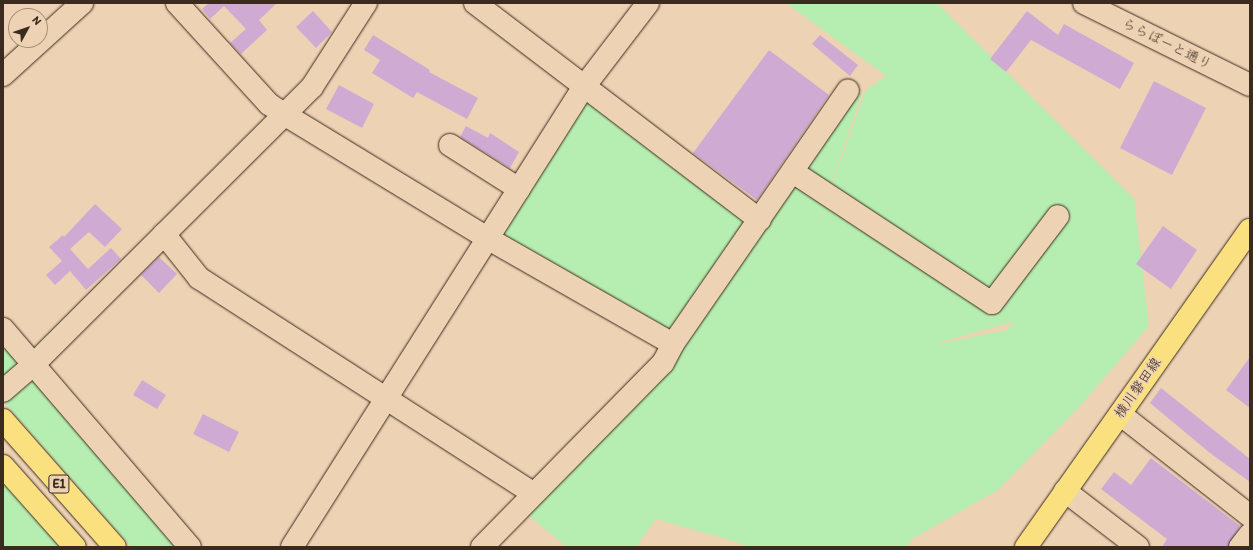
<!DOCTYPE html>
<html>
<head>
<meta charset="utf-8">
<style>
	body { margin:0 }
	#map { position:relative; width:1253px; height:550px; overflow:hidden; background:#edd2b4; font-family:Itim,"Klee One",sans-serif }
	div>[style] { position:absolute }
	.green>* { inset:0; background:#b6edb0 }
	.building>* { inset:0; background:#cfabd4 }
	.roads { filter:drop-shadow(0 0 1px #3b2a1e) drop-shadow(0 0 1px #3b2a1e) }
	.minor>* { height:22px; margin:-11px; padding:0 11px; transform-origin:11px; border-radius:11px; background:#edd2b4 }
	.major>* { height:22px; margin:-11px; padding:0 11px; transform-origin:11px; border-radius:11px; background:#fbe080 }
	.highway>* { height:22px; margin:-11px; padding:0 11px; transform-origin:11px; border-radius:11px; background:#fbe080 }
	span { translate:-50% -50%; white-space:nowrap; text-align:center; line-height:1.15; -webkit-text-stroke:3px #edd2b4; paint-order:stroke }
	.shield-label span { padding:1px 3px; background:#edd2b4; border:1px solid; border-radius:3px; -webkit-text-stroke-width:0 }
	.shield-label { font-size:13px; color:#3b2a1e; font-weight:700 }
	.street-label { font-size:14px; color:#3b2a1e }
	.frame { position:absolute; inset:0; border:4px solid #3b2a1e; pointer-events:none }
	.north { position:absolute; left:8px; top:8px; width:40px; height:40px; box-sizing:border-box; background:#edd2b4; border:1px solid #a68f78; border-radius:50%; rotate:50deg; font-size:11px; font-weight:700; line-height:16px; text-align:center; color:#3b2a1e }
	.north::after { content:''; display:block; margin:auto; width:14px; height:18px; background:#3b2a1e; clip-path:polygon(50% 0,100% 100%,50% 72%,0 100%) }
</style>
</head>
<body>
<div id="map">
	<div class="green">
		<div style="clip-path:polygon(evenodd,786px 3px,937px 3px,1134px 199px,1149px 326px,1081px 405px,998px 490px,912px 539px,906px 547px,745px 547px,740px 543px,656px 519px,636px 547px,567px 547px,528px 515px,673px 344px,499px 237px,584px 99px,755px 227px,826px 123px,863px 91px,813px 238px,866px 90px,886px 76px,786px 3px,1015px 321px,1006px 330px,938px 344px,938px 343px,1015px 321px)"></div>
		<div style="clip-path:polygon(3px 328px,193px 547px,131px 547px,3px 401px)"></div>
		<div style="clip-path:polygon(3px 469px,74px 547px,3px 547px)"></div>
	</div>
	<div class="building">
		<div style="clip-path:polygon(209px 3px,277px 3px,259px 20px,267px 30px,241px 54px,230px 43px,246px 29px,224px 6px,210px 19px,202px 9px)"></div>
		<div style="clip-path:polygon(313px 11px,332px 32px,316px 48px,296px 27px)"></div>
		<div style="clip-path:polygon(1027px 11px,1058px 35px,1064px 24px,1134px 63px,1120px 89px,1031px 40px,1006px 72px,990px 59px)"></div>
		<div style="clip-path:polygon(373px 35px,430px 70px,429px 72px,478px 98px,467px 119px,417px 92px,413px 98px,372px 73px,380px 60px,364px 50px)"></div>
		<div style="clip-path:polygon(820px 35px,858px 65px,850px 76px,812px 44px)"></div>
		<div style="clip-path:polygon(769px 50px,829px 95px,757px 200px,693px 153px)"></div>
		<div style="clip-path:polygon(1154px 81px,1206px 108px,1172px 175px,1120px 148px)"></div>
		<div style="clip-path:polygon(339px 85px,374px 104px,362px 128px,326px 109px)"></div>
		<div style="clip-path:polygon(466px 126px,488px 138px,490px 133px,519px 152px,510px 168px,460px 137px)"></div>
		<div style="clip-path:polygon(95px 204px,122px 229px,105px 247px,89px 232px,70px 249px,88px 269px,111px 248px,121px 259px,86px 290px,70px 271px,55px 285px,46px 275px,62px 261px,49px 247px,63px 235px,64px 237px)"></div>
		<div style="clip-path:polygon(1163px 226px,1197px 250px,1171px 289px,1136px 264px)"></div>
		<div style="clip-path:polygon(159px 257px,177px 274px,159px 293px,141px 275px)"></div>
		<div style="clip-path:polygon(1250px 357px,1250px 408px,1226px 390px)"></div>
		<div style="clip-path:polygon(142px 380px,166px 395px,157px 409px,133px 395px)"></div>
		<div style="clip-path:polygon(1161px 388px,1250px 459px,1250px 482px,1210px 453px,1150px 403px)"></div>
		<div style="clip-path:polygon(203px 414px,239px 432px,229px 452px,193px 434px)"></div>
		<div style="clip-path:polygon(1151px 458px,1240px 526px,1228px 547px,1162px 547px,1167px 539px,1101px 489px,1114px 472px,1131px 485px)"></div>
	</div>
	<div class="roads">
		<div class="minor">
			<div style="left:177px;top:3px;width:137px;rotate:47.7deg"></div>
			<div style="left:269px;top:104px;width:18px;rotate:34deg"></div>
			<div style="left:284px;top:114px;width:238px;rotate:31.4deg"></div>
			<div style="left:487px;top:238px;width:214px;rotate:29.7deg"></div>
			<div style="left:475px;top:3px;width:358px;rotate:37.3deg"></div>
			<div style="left:1084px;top:3px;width:185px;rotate:26.3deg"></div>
			<div style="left:3px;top:75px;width:107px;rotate:-42.3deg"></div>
			<div style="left:450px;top:145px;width:82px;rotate:32.5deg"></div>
			<div style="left:793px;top:172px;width:238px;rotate:33.4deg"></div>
			<div style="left:992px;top:303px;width:109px;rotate:-52.8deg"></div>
			<div style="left:164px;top:234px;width:56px;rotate:51.5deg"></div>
			<div style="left:199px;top:278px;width:397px;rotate:32.8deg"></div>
			<div style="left:3px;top:329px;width:287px;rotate:49.4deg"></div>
			<div style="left:3px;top:391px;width:40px;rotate:-41deg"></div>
			<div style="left:33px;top:365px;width:394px;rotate:-44.9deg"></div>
			<div style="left:312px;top:87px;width:100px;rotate:-57.3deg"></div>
			<div style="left:1120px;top:414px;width:165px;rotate:38.1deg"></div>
			<div style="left:1065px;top:491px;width:92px;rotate:37.5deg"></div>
			<div style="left:292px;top:547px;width:543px;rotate:-57.63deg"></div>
			<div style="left:583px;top:88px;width:107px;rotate:-52.6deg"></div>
			<div style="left:482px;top:547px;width:258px;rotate:-45.5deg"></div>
			<div style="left:663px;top:363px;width:21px;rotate:-62deg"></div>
			<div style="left:673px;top:344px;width:308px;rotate:-55.4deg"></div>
			<div style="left:1240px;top:547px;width:16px;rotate:-52deg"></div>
		</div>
		<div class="major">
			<div style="left:1026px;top:547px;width:388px;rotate:-54.8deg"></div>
		</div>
		<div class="highway">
			<div style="left:3px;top:420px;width:169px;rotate:48.6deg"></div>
			<div style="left:3px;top:466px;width:108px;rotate:48.4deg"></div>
		</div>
	</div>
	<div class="shield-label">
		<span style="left:59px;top:484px">E1</span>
	</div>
	<div class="street-label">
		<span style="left:1167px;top:44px;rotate:26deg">ららぽーと通り</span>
		<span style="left:1138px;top:388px;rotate:-55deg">横川磐田線</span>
	</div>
	<div class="frame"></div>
	<div class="north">N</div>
</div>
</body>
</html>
